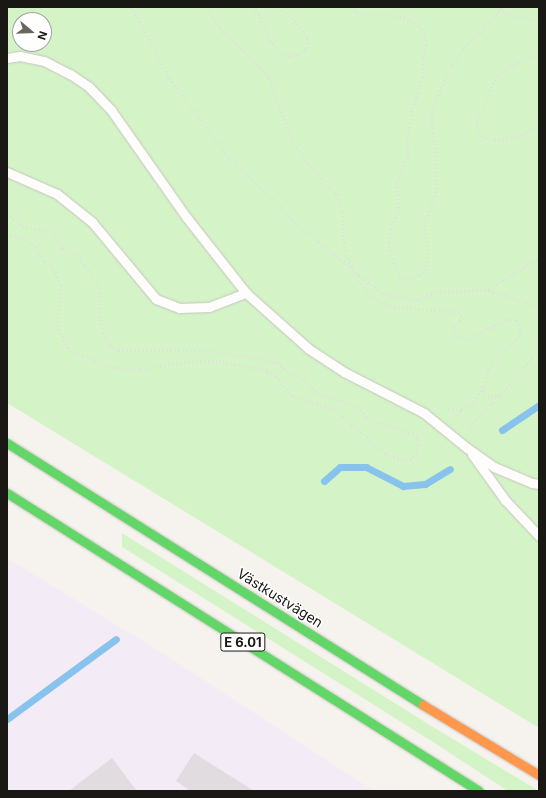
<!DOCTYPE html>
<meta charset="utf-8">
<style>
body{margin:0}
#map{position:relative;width:546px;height:798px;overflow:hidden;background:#f6f3ee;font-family:Inter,sans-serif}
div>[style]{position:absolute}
.industrial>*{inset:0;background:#f3ebf5}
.green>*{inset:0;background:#d4f4c7}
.stream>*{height:7px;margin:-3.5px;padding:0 3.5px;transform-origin:3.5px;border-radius:3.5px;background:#87c3ed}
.building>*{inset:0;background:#e0dce0}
.path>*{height:2.5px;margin-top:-1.25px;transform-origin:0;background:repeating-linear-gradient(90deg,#e1dfde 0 1px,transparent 0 4px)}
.roads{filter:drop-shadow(0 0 1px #c7c5c1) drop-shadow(0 0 1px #c7c5c1)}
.lane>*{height:9px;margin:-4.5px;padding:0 4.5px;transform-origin:4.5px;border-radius:4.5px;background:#fefdfc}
.fast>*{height:9px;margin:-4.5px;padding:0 4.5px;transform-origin:4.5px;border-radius:4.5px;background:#63d668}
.slow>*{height:9px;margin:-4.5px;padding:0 4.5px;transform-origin:4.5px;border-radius:4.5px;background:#ff974d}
span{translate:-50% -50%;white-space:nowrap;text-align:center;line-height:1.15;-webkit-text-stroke:3px #fff;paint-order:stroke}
.shield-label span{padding:1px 3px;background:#fff;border:1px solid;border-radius:3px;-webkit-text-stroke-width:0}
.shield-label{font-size:13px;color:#191814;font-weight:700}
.street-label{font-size:14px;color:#191814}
.frame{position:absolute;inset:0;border:8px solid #191814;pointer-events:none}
.north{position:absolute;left:12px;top:12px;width:40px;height:40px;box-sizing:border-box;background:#fff;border:1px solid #a3a3a1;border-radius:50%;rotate:109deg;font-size:11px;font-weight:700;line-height:16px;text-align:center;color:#191814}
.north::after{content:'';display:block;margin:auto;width:14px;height:18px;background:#666560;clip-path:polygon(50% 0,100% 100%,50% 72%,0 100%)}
</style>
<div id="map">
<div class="industrial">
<i style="clip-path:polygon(7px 558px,167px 656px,374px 791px,7px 791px)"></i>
</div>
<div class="green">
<i style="clip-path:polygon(evenodd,7px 7px,539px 7px,539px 728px,7px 403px,7px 7px,20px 20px,44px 20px,44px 44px,20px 44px,20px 20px)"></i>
<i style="clip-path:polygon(122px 533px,438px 730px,539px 791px,508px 791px,433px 742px,122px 547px)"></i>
</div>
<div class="stream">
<i style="left:502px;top:430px;width:45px;rotate:-34deg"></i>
<i style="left:324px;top:481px;width:21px;rotate:-41deg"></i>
<i style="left:340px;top:467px;width:26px"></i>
<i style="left:366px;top:467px;width:42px;rotate:27.2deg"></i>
<i style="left:403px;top:486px;width:22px;rotate:-5deg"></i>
<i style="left:425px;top:484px;width:29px;rotate:-31deg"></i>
<i style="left:7px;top:719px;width:135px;rotate:-36.3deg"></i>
</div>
<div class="building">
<i style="clip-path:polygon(194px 753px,254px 791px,191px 791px,176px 781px)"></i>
<i style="clip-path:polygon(112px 758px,137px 791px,69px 791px)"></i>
</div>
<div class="path">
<i style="left:132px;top:7px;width:85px;rotate:61.9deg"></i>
<i style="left:172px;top:82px;width:90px;rotate:53.1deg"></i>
<i style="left:226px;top:154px;width:100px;rotate:44.6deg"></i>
<i style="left:297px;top:224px;width:109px;rotate:39.1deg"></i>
<i style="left:382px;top:293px;width:35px;rotate:12deg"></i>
<i style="left:416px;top:300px;width:26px;rotate:-21deg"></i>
<i style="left:440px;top:291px;width:49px;rotate:-1.2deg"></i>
<i style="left:489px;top:290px;width:48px;rotate:18.1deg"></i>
<i style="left:535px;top:305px;width:6px;rotate:45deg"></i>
<i style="left:206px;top:7px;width:27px;rotate:56deg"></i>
<i style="left:221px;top:29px;width:47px;rotate:43.3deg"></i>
<i style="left:255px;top:61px;width:22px;rotate:51deg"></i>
<i style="left:269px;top:78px;width:71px;rotate:69.3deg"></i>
<i style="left:294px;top:144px;width:16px;rotate:55deg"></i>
<i style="left:303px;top:157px;width:51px;rotate:48.2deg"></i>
<i style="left:337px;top:195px;width:18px;rotate:71deg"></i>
<i style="left:343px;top:212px;width:23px;rotate:90deg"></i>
<i style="left:343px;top:235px;width:20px;rotate:81deg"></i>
<i style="left:346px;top:255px;width:43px;rotate:61.1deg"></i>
<i style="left:367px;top:293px;width:15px;rotate:32deg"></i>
<i style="left:380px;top:301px;width:16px;rotate:22deg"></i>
<i style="left:395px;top:307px;width:64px;rotate:4.5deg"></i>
<i style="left:459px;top:312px;width:7px;rotate:56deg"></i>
<i style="left:463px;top:318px;width:13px;rotate:135deg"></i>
<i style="left:454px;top:327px;width:10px;rotate:73deg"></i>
<i style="left:457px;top:337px;width:9px;rotate:18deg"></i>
<i style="left:466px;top:340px;width:46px;rotate:-27.1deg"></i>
<i style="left:507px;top:319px;width:10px;rotate:6deg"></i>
<i style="left:517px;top:320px;width:10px;rotate:66deg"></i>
<i style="left:521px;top:329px;width:8px;rotate:104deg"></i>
<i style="left:519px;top:337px;width:28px;rotate:136deg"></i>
<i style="left:499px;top:356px;width:17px;rotate:126deg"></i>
<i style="left:489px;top:370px;width:18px;rotate:109deg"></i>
<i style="left:483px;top:387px;width:19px;rotate:118deg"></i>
<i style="left:474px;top:404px;width:14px;rotate:155deg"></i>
<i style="left:461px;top:410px;width:16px;rotate:-176deg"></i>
<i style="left:253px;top:7px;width:9px;rotate:49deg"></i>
<i style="left:259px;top:14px;width:29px;rotate:68deg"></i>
<i style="left:270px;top:41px;width:16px;rotate:47deg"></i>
<i style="left:281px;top:53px;width:9px;rotate:21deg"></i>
<i style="left:289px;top:56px;width:9px;rotate:-13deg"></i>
<i style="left:298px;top:54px;width:11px;rotate:-34deg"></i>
<i style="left:307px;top:48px;width:10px;rotate:-90deg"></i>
<i style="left:307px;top:38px;width:20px;rotate:-127deg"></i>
<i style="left:295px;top:22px;width:22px;rotate:-137deg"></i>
<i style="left:350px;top:7px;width:9px;rotate:36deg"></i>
<i style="left:357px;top:12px;width:11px;rotate:15deg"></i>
<i style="left:368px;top:15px;width:20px"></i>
<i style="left:388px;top:15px;width:16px;rotate:11deg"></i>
<i style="left:404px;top:18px;width:13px;rotate:23deg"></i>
<i style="left:416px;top:23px;width:12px;rotate:48deg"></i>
<i style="left:424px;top:32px;width:13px;rotate:77deg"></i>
<i style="left:427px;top:45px;width:16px;rotate:105deg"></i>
<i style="left:423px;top:60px;width:17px;rotate:90deg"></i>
<i style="left:423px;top:77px;width:32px;rotate:108deg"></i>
<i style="left:413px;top:107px;width:29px;rotate:100deg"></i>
<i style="left:408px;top:136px;width:18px;rotate:90deg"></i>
<i style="left:408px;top:154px;width:31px;rotate:111deg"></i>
<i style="left:397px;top:183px;width:27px;rotate:86deg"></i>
<i style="left:399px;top:210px;width:21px;rotate:113deg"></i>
<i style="left:391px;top:229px;width:14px;rotate:98deg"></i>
<i style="left:389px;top:243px;width:12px;rotate:81deg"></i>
<i style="left:391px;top:255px;width:22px;rotate:68deg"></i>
<i style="left:399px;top:275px;width:8px;rotate:30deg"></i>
<i style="left:406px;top:279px;width:14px;rotate:-17deg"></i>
<i style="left:419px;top:275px;width:8px;rotate:-40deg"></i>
<i style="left:425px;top:270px;width:15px;rotate:-82deg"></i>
<i style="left:427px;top:255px;width:32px;rotate:-94deg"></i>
<i style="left:425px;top:223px;width:36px;rotate:-71deg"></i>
<i style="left:437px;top:189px;width:32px;rotate:-92deg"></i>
<i style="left:436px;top:157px;width:39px;rotate:-97deg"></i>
<i style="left:431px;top:118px;width:20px;rotate:-75deg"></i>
<i style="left:436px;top:99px;width:38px;rotate:-65deg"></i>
<i style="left:452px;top:65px;width:19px;rotate:-54deg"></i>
<i style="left:463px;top:50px;width:59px;rotate:-47.1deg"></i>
<i style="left:496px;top:7px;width:19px;rotate:28deg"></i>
<i style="left:513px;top:16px;width:26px;rotate:11deg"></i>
<i style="left:539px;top:56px;width:31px;rotate:159deg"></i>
<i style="left:510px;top:67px;width:16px;rotate:145deg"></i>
<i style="left:497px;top:76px;width:50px;rotate:113.5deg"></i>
<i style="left:477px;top:122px;width:10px;rotate:79deg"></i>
<i style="left:479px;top:132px;width:5px;rotate:53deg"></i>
<i style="left:482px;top:136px;width:14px;rotate:17deg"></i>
<i style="left:495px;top:140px;width:25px;rotate:-9deg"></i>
<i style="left:520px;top:136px;width:21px;rotate:-28deg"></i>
<i style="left:7px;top:214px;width:20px;rotate:37deg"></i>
<i style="left:23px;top:226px;width:28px;rotate:10deg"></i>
<i style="left:51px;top:231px;width:21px;rotate:55deg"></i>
<i style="left:63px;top:248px;width:16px;rotate:22deg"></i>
<i style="left:78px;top:254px;width:40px;rotate:58deg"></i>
<i style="left:99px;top:288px;width:12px;rotate:81deg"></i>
<i style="left:101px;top:300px;width:16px;rotate:94deg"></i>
<i style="left:100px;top:316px;width:17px;rotate:77deg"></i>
<i style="left:104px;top:333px;width:14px;rotate:65deg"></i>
<i style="left:110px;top:346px;width:10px;rotate:24deg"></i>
<i style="left:119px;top:350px;width:95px;rotate:0.6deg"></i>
<i style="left:214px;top:351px;width:56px;rotate:9.3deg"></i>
<i style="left:269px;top:360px;width:9px;rotate:18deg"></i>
<i style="left:278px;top:363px;width:16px;rotate:40deg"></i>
<i style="left:290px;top:373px;width:11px;rotate:15deg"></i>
<i style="left:301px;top:376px;width:21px;rotate:47deg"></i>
<i style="left:315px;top:391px;width:46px;rotate:20.4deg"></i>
<i style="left:358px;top:407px;width:14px;rotate:51deg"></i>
<i style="left:367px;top:418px;width:8px;rotate:23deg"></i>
<i style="left:374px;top:421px;width:42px;rotate:18deg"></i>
<i style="left:414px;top:434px;width:9px;rotate:54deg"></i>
<i style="left:419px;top:441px;width:12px;rotate:99deg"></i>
<i style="left:417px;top:453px;width:9px;rotate:131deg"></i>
<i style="left:411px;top:460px;width:13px;rotate:-176deg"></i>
<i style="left:398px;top:459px;width:14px;rotate:-159deg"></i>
<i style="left:385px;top:454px;width:65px;rotate:-138.7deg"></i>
<i style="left:336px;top:411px;width:46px;rotate:-161.2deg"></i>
<i style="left:292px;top:396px;width:26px;rotate:-130deg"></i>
<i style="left:275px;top:376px;width:9px;rotate:-148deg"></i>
<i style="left:267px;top:371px;width:51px;rotate:-168.7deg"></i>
<i style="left:217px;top:361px;width:36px;rotate:177deg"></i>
<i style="left:181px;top:363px;width:43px;rotate:170.5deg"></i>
<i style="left:139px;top:370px;width:25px;rotate:-175deg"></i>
<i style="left:114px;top:368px;width:33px;rotate:-159deg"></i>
<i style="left:83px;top:356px;width:17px;rotate:-152deg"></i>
<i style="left:68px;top:348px;width:21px;rotate:-119deg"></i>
<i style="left:58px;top:330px;width:12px;rotate:-95deg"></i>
<i style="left:57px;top:318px;width:33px;rotate:-83deg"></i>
<i style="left:61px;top:285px;width:20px;rotate:-117deg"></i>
<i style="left:52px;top:267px;width:10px;rotate:-143deg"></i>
<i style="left:44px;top:261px;width:24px;rotate:-126deg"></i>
<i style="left:30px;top:242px;width:15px;rotate:-157deg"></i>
<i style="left:16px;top:236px;width:9px;rotate:180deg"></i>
<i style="left:489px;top:289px;width:59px;rotate:-32.6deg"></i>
<i style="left:483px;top:387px;width:8px;rotate:83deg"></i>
<i style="left:484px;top:395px;width:7px;rotate:16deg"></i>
<i style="left:491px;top:397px;width:10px;rotate:-17deg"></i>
<i style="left:456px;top:419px;width:10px;rotate:-61deg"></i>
<i style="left:468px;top:429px;width:75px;rotate:-47.2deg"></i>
<i style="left:519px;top:374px;width:34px;rotate:-53deg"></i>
</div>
<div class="roads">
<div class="lane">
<i style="left:7px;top:58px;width:13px;rotate:-9deg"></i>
<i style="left:20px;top:56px;width:25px;rotate:12deg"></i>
<i style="left:44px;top:61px;width:29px;rotate:27deg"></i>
<i style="left:70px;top:74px;width:23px;rotate:34deg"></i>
<i style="left:89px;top:87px;width:32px;rotate:46deg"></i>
<i style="left:111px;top:110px;width:132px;rotate:54.9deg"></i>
<i style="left:187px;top:218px;width:95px;rotate:51.8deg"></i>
<i style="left:246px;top:293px;width:84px;rotate:41.6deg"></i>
<i style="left:309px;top:349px;width:42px;rotate:33.3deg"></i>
<i style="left:344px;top:372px;width:90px;rotate:27.1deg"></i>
<i style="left:424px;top:413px;width:55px;rotate:39.1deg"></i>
<i style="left:467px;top:448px;width:33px;rotate:35deg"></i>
<i style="left:494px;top:467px;width:41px;rotate:22.8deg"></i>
<i style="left:532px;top:483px;width:7px;rotate:8deg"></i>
<i style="left:7px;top:172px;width:55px;rotate:23.7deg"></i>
<i style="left:57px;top:194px;width:45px;rotate:38.7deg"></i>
<i style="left:92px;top:222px;width:100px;rotate:50.3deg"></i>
<i style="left:156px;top:299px;width:25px;rotate:21deg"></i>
<i style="left:179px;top:308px;width:30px;rotate:-2deg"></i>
<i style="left:209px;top:307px;width:40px;rotate:-21deg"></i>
<i style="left:472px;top:454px;width:57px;rotate:54.3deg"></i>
<i style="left:505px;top:500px;width:50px;rotate:46.6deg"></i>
</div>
<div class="fast">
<i style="left:7px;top:443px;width:492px;rotate:32.2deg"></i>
<i style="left:7px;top:493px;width:558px;rotate:32.27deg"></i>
</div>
<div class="slow">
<i style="left:423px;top:705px;width:135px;rotate:31.1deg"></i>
</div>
</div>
<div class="shield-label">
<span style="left:243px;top:642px">E 6.01</span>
</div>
<div class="street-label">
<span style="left:280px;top:598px;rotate:32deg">Västkustvägen</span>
</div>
<div class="frame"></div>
<div class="north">N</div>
</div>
